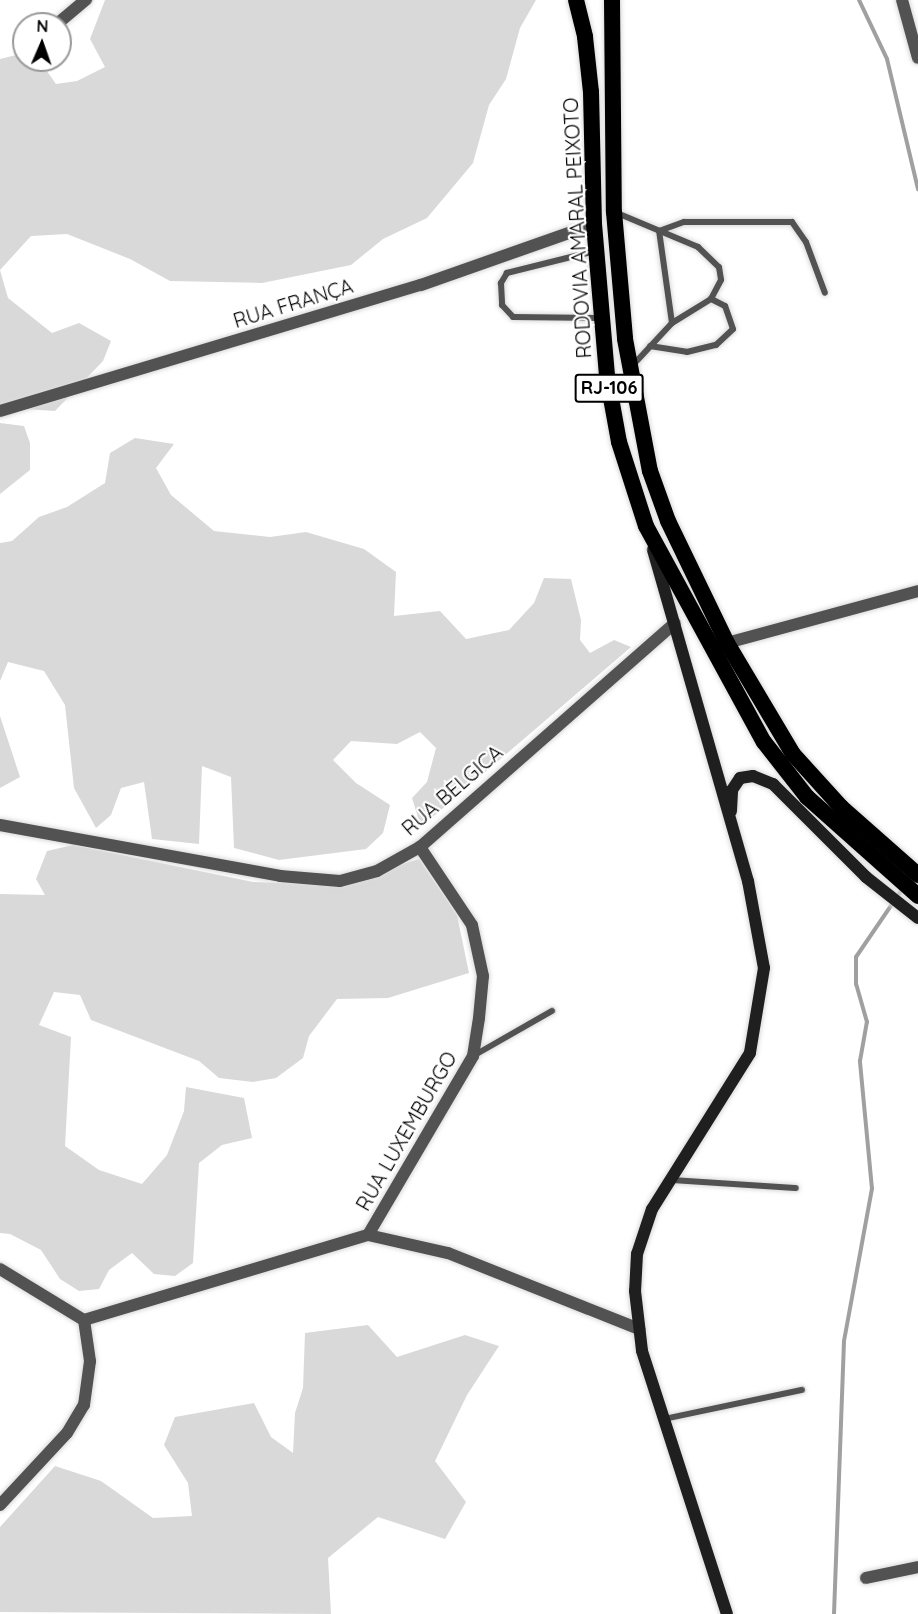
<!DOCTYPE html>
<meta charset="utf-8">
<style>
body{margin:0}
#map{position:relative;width:918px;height:1614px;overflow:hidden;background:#fff;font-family:Quicksand,sans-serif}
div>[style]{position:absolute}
.green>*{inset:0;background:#d9d9d9}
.stream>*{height:4px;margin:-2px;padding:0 2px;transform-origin:2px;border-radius:2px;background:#a0a0a0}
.roads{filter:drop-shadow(0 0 2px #dbdbdb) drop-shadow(0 0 2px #dbdbdb)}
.service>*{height:6px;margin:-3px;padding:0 3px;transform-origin:3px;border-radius:3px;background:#525252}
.minor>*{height:12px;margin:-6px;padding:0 6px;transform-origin:6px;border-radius:6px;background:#525252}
.secondary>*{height:12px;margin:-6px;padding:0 6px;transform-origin:6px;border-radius:6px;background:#1f1f1f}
.trunk>*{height:16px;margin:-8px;padding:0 8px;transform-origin:8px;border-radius:8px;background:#000}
span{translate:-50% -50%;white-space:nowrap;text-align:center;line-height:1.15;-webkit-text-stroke:4.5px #fff;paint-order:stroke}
.shield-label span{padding:2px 4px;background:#fff;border:2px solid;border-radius:4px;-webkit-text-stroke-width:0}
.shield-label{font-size:18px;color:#000;font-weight:700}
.street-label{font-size:20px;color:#000}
.north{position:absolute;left:12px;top:12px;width:60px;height:60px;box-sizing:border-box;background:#fff;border:2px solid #999;border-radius:50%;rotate:2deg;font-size:16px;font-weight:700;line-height:24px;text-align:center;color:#000}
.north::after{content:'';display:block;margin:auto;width:21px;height:27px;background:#000;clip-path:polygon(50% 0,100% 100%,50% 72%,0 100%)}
</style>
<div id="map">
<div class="green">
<i style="clip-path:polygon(105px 0,536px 0,520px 28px,506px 79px,489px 105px,473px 163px,427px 218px,383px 239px,351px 265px,262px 283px,170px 281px,130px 259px,67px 234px,31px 236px,0 270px,8px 298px,52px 333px,79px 323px,111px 341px,103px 361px,55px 411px,10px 408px,0 405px,0 59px,24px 53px,24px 60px,39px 60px,56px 84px,77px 81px,105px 67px,90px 39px)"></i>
<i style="clip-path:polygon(0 423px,24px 426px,30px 443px,30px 470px,0 494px)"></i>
<i style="clip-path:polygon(135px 438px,174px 444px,156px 468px,171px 495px,214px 531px,270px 537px,306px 532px,364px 549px,396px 572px,394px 616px,440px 611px,466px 639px,509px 630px,534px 603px,544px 578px,571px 579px,581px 620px,580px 640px,590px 653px,614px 640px,631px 647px,421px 827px,412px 798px,427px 782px,436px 748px,420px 732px,397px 744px,351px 741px,333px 760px,356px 783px,390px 805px,383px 833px,366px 849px,279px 860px,234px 848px,231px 777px,202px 766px,199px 844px,152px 839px,144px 782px,121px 788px,111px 815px,96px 828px,74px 788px,65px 705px,44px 671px,8px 662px,0 681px,0 543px,12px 541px,39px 517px,67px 507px,105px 483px,110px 453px)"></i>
<i style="clip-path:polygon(0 716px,20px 777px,0 788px)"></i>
<i style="clip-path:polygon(73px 845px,253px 882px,336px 885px,419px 859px,457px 915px,469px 973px,388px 998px,337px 999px,309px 1036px,303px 1058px,276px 1078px,253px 1082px,219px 1078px,199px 1061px,91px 1020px,80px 995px,54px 992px,39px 1025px,71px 1037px,65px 1146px,99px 1170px,142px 1184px,167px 1155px,184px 1111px,186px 1087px,244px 1098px,252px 1138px,222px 1145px,199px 1163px,193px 1263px,175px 1276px,154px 1274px,132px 1253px,109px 1270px,99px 1289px,79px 1291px,60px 1279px,41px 1250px,10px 1234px,0 1233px,0 894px,45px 895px,36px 879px,47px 851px)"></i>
<i style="clip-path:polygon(368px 1325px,397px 1357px,465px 1335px,499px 1346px,467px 1395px,435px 1461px,466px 1502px,445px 1539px,378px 1517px,328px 1558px,331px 1614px,0 1612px,0 1527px,55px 1466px,101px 1481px,153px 1518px,192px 1516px,188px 1483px,164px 1445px,175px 1417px,254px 1403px,271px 1437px,293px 1453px,295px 1413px,303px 1388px,305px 1333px)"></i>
</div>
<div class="stream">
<i style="left:859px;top:0;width:65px;rotate:64.6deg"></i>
<i style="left:887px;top:59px;width:134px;rotate:76.6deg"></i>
<i style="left:834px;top:1614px;width:273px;rotate:-87.9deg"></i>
<i style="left:844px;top:1341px;width:155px;rotate:-79.6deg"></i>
<i style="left:872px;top:1189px;width:129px;rotate:-95.4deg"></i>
<i style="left:860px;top:1061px;width:40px;rotate:-80deg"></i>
<i style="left:867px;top:1022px;width:40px;rotate:-106deg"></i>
<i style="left:856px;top:984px;width:27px;rotate:-90deg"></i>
<i style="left:856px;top:957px;width:83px;rotate:-55.7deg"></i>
</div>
<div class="roads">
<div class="service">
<i style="left:617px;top:213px;width:88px;rotate:22.8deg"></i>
<i style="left:698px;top:247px;width:29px;rotate:44deg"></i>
<i style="left:719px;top:267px;width:13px;rotate:81deg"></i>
<i style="left:721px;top:280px;width:21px;rotate:118deg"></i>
<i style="left:711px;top:299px;width:46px;rotate:148.4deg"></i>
<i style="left:672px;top:323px;width:59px;rotate:132.9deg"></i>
<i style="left:595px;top:251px;width:91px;rotate:166deg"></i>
<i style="left:507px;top:273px;width:12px;rotate:121deg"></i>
<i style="left:501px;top:283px;width:22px;rotate:87deg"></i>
<i style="left:502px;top:305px;width:16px;rotate:47deg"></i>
<i style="left:513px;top:317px;width:87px;rotate:0.7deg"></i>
<i style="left:672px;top:323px;width:93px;rotate:-98deg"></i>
<i style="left:659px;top:231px;width:27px;rotate:-20deg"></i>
<i style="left:684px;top:222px;width:108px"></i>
<i style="left:792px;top:222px;width:24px;rotate:55deg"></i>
<i style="left:806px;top:242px;width:54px;rotate:69.6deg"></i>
<i style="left:650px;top:346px;width:37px;rotate:9deg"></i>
<i style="left:687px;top:352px;width:30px;rotate:-14deg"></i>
<i style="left:716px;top:345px;width:23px;rotate:-43deg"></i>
<i style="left:733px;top:329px;width:24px;rotate:-109deg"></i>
<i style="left:725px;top:306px;width:16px;rotate:-153deg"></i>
<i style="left:473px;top:1056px;width:91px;rotate:-29.7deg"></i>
<i style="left:671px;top:1180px;width:125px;rotate:3.7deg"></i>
<i style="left:664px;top:1419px;width:141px;rotate:-11.9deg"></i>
</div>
<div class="minor">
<i style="left:902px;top:0;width:60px;rotate:74.6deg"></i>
<i style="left:57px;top:24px;width:38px;rotate:-40deg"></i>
<i style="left:0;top:411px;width:439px;rotate:-16.7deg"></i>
<i style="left:421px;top:285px;width:183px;rotate:-19.4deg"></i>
<i style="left:727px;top:643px;width:198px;rotate:-15.2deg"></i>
<i style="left:0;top:825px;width:285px;rotate:10.3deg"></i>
<i style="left:280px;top:876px;width:60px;rotate:4.8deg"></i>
<i style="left:340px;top:881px;width:38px;rotate:-15deg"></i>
<i style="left:377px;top:871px;width:49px;rotate:-29.2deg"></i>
<i style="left:420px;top:847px;width:339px;rotate:-41.3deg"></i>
<i style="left:368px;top:1235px;width:208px;rotate:-59.6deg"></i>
<i style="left:473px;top:1056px;width:38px;rotate:-81deg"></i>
<i style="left:479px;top:1018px;width:42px;rotate:-84.6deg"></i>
<i style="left:483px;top:976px;width:52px;rotate:-102.2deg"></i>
<i style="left:472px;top:925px;width:94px;rotate:-123.7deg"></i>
<i style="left:0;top:1269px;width:98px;rotate:31.3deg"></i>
<i style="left:0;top:1505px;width:98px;rotate:-47.1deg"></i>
<i style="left:67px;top:1433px;width:33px;rotate:-59deg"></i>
<i style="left:84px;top:1405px;width:44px;rotate:-82.2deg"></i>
<i style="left:90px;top:1361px;width:41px;rotate:-98.3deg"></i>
<i style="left:84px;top:1320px;width:296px;rotate:-16.7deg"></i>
<i style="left:368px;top:1235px;width:82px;rotate:12.7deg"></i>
<i style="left:448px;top:1253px;width:206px;rotate:21.7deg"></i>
<i style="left:866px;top:1578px;width:53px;rotate:-11.9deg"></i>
</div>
<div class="secondary">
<i style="left:653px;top:550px;width:344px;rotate:74deg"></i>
<i style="left:748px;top:881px;width:88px;rotate:79.6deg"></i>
<i style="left:764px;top:968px;width:86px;rotate:99.4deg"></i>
<i style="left:750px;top:1053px;width:184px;rotate:122.1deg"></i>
<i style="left:652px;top:1209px;width:47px;rotate:108.4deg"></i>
<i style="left:637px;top:1254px;width:37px;rotate:93deg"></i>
<i style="left:635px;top:1291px;width:60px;rotate:83.3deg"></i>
<i style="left:642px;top:1351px;width:276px;rotate:72.1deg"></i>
<i style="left:731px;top:811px;width:21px;rotate:-87deg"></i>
<i style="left:732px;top:790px;width:14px;rotate:-56deg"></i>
<i style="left:740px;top:778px;width:13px;rotate:-9deg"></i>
<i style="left:753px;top:776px;width:22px;rotate:22deg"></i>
<i style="left:773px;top:784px;width:132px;rotate:45deg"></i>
<i style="left:866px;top:877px;width:66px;rotate:38.3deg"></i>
</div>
<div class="trunk">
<i style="left:576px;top:0;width:38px;rotate:76deg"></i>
<i style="left:585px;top:37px;width:55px;rotate:83.8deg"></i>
<i style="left:591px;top:92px;width:132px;rotate:88.7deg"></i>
<i style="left:594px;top:224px;width:153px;rotate:85.1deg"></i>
<i style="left:607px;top:376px;width:67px;rotate:79.7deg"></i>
<i style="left:619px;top:442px;width:88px;rotate:72.2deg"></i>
<i style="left:646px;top:526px;width:246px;rotate:61.4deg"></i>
<i style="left:764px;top:742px;width:70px;rotate:52deg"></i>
<i style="left:807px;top:797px;width:149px;rotate:41.7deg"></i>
<i style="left:612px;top:0;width:212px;rotate:89.5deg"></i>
<i style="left:614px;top:212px;width:127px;rotate:85deg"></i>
<i style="left:625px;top:339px;width:134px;rotate:79.3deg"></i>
<i style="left:650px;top:471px;width:53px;rotate:70.2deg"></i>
<i style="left:668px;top:521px;width:136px;rotate:64.2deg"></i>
<i style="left:727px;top:643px;width:129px;rotate:59.3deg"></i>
<i style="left:793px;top:754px;width:72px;rotate:47.8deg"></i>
<i style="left:841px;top:807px;width:103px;rotate:41.4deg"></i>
</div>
</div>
<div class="shield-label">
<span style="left:609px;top:388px">RJ-106</span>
</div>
<div class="street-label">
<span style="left:577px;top:228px;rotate:-93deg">RODOVIA AMARAL PEIXOTO</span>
<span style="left:293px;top:303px;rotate:-17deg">RUA FRANÇA</span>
<span style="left:452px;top:790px;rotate:-41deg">RUA BELGICA</span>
<span style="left:406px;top:1131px;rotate:-60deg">RUA LUXEMBURGO</span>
</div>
<div class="north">N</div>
</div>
